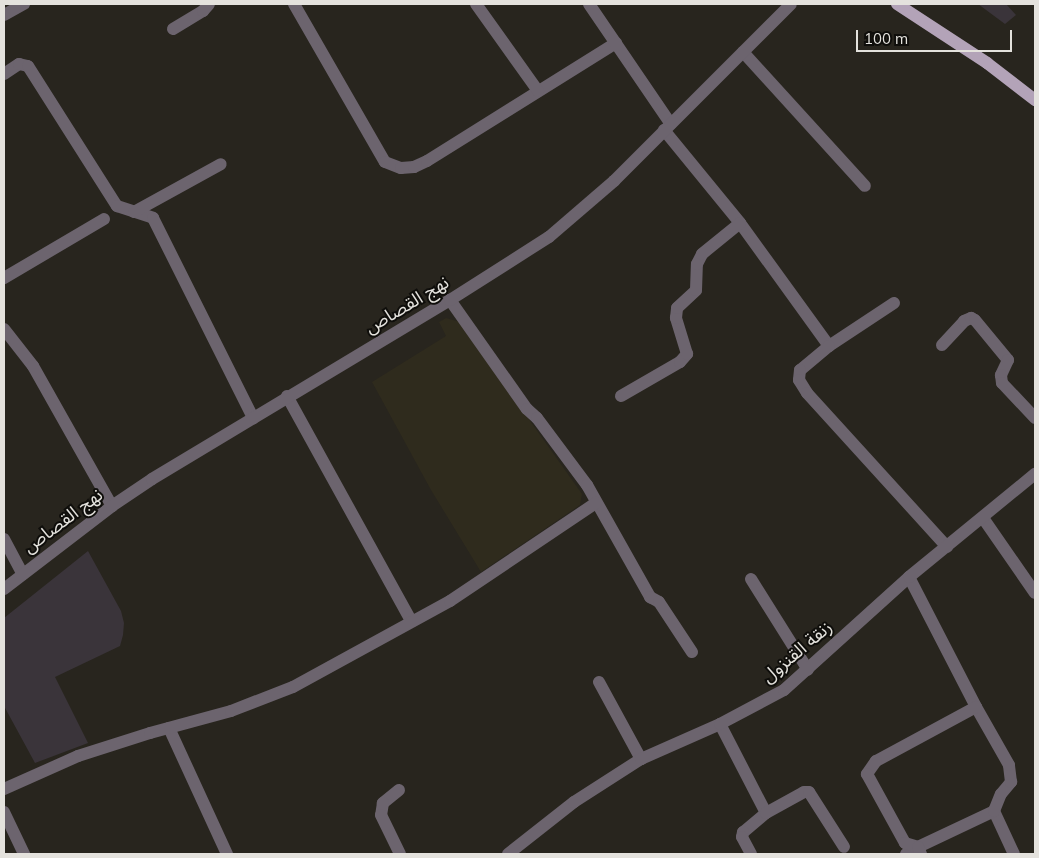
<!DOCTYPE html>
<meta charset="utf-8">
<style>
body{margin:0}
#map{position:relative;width:1039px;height:858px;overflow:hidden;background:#28251e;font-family:Mulish,"Noto Sans Arabic",sans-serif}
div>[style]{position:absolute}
.built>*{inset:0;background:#2f2b1d}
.building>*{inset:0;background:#3a343a}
.minor>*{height:12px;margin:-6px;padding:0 6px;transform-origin:6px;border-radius:6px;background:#6c646e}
.tertiary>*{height:12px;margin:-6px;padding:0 6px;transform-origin:6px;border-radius:6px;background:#6c646e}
.primary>*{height:12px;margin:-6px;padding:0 6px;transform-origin:6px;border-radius:6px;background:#b3a3b8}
span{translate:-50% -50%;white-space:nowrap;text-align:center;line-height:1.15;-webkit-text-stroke:4px #0f0e0b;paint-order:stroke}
.street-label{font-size:18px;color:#e4e2dd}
.frame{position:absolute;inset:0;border:5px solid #e4e2dd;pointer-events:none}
.scale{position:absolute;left:856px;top:30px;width:156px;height:22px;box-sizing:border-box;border:2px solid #e4e2dd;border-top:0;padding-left:6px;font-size:15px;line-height:18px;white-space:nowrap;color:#e4e2dd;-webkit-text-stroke:4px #0f0e0b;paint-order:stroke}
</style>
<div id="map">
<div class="built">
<i style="clip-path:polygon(446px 318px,460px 322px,582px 494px,580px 505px,481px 572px,431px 490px,372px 382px,446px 336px,439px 322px)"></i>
</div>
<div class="building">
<i style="clip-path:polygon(978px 4px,1006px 4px,1016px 15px,1005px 24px)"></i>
<i style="clip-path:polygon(88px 551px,121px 611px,124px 623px,123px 635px,120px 646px,55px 677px,88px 743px,35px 763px,4px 706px,4px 618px)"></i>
</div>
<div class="minor">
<i style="left:294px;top:4px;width:182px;rotate:60.1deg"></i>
<i style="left:385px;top:162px;width:17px;rotate:21deg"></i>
<i style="left:401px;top:168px;width:13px;rotate:-4deg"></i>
<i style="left:414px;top:167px;width:14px;rotate:-25deg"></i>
<i style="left:427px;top:161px;width:223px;rotate:-32deg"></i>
<i style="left:476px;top:4px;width:107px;rotate:54.5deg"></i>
<i style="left:589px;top:4px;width:145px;rotate:55.7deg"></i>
<i style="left:4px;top:15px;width:23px;rotate:-29deg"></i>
<i style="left:173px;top:29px;width:35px;rotate:-31deg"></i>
<i style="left:203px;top:11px;width:9px;rotate:-49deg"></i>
<i style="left:743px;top:52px;width:181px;rotate:47.7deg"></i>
<i style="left:4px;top:74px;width:18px;rotate:-34deg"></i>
<i style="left:19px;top:64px;width:9px;rotate:13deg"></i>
<i style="left:28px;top:66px;width:166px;rotate:57.6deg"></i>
<i style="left:117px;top:206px;width:38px;rotate:18deg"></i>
<i style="left:153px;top:218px;width:224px;rotate:63.4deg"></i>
<i style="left:664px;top:130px;width:120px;rotate:50.7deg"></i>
<i style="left:740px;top:223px;width:152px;rotate:54.1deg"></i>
<i style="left:134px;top:212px;width:99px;rotate:-28.9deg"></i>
<i style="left:4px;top:278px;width:116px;rotate:-30.5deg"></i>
<i style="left:450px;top:300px;width:133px;rotate:54.8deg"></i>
<i style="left:527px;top:409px;width:13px;rotate:42deg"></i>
<i style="left:537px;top:418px;width:84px;rotate:53.3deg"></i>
<i style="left:587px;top:485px;width:129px;rotate:60.6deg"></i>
<i style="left:650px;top:597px;width:10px;rotate:29deg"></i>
<i style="left:659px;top:602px;width:60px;rotate:56.6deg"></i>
<i style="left:894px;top:303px;width:78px;rotate:146.5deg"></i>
<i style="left:829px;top:346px;width:38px;rotate:140deg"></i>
<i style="left:800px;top:370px;width:10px;rotate:96deg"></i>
<i style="left:799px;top:380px;width:15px;rotate:58deg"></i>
<i style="left:807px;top:393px;width:208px;rotate:47.7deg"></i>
<i style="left:4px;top:329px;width:47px;rotate:51.9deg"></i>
<i style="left:33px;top:366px;width:161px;rotate:60.6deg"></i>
<i style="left:942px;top:345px;width:33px;rotate:-47deg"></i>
<i style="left:964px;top:321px;width:8px;rotate:-23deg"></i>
<i style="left:971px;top:318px;width:4px;rotate:27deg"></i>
<i style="left:975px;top:320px;width:52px;rotate:50.5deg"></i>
<i style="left:1008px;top:360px;width:17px;rotate:115deg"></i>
<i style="left:1001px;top:375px;width:8px;rotate:83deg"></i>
<i style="left:1002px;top:383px;width:48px;rotate:46.7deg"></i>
<i style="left:287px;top:396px;width:257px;rotate:61.1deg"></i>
<i style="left:621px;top:396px;width:68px;rotate:-30deg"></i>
<i style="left:680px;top:362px;width:11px;rotate:-49deg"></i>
<i style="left:687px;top:354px;width:38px;rotate:-107deg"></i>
<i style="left:676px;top:318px;width:10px;rotate:-84deg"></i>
<i style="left:677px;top:308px;width:26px;rotate:-43deg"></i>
<i style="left:696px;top:290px;width:26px;rotate:-88deg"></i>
<i style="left:697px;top:264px;width:11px;rotate:-63deg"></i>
<i style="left:702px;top:254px;width:49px;rotate:-39.2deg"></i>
<i style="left:983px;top:518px;width:91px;rotate:55.3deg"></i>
<i style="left:4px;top:539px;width:40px;rotate:62deg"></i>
<i style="left:909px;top:577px;width:146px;rotate:62.7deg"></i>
<i style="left:751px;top:579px;width:107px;rotate:57.9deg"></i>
<i style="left:599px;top:682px;width:88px;rotate:61.4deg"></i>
<i style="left:720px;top:724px;width:100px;rotate:62.7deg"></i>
<i style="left:766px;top:813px;width:30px;rotate:140deg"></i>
<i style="left:743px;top:832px;width:5px;rotate:101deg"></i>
<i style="left:742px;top:837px;width:19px;rotate:62deg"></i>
<i style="left:169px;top:728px;width:139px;rotate:65.3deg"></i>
<i style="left:4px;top:789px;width:81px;rotate:-24deg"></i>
<i style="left:78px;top:756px;width:76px;rotate:-17.7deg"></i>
<i style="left:150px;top:733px;width:84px;rotate:-15.2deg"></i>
<i style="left:231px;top:711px;width:66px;rotate:-21.2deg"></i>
<i style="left:293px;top:687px;width:179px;rotate:-28.7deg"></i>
<i style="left:450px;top:601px;width:176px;rotate:-33.9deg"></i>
<i style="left:399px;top:790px;width:21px;rotate:141deg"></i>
<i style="left:383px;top:803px;width:12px;rotate:99deg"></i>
<i style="left:381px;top:815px;width:43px;rotate:64deg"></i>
<i style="left:994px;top:811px;width:47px;rotate:65.1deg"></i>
<i style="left:4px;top:812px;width:47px;rotate:64.5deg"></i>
<i style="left:766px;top:813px;width:43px;rotate:-28.9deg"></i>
<i style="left:804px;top:792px;width:5px"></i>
<i style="left:809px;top:792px;width:65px;rotate:57.5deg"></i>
<i style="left:508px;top:854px;width:84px;rotate:-38.2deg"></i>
<i style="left:574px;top:802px;width:80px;rotate:-32.7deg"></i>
<i style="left:641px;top:759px;width:86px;rotate:-23.9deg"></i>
<i style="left:720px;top:724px;width:72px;rotate:-28deg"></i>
<i style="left:784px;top:690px;width:169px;rotate:-42.1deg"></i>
<i style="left:909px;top:577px;width:163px;rotate:-39.3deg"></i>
<i style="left:906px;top:854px;width:14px;rotate:-30deg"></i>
<i style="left:918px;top:847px;width:84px;rotate:-25.3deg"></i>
<i style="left:994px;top:811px;width:18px;rotate:-68deg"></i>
<i style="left:1001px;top:794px;width:16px;rotate:-50deg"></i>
<i style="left:1011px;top:782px;width:17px;rotate:-97deg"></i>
<i style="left:1009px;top:765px;width:67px;rotate:-119.6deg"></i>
<i style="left:976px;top:707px;width:114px;rotate:151.6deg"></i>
<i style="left:876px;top:761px;width:16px;rotate:125deg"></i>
<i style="left:867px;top:774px;width:79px;rotate:61.2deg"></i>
<i style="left:905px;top:843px;width:14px;rotate:17deg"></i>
<i style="left:918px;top:847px;width:8px;rotate:67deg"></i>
</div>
<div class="tertiary">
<i style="left:4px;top:589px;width:136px;rotate:-37.5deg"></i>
<i style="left:112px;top:506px;width:48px;rotate:-34deg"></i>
<i style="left:152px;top:479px;width:348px;rotate:-31deg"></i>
<i style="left:450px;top:300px;width:117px;rotate:-32.5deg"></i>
<i style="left:549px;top:237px;width:86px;rotate:-40.7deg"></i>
<i style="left:614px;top:181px;width:250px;rotate:-45deg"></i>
</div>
<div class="primary">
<i style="left:897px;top:4px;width:108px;rotate:33.2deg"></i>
<i style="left:987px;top:63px;width:61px;rotate:37.6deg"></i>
</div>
<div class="street-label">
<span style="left:407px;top:305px;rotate:-31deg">نهج القصاص</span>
<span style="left:63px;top:521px;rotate:-37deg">نهج القصاص</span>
<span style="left:797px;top:652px;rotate:-40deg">زنقة القنزول</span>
</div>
<div class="frame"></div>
<div class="scale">100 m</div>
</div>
